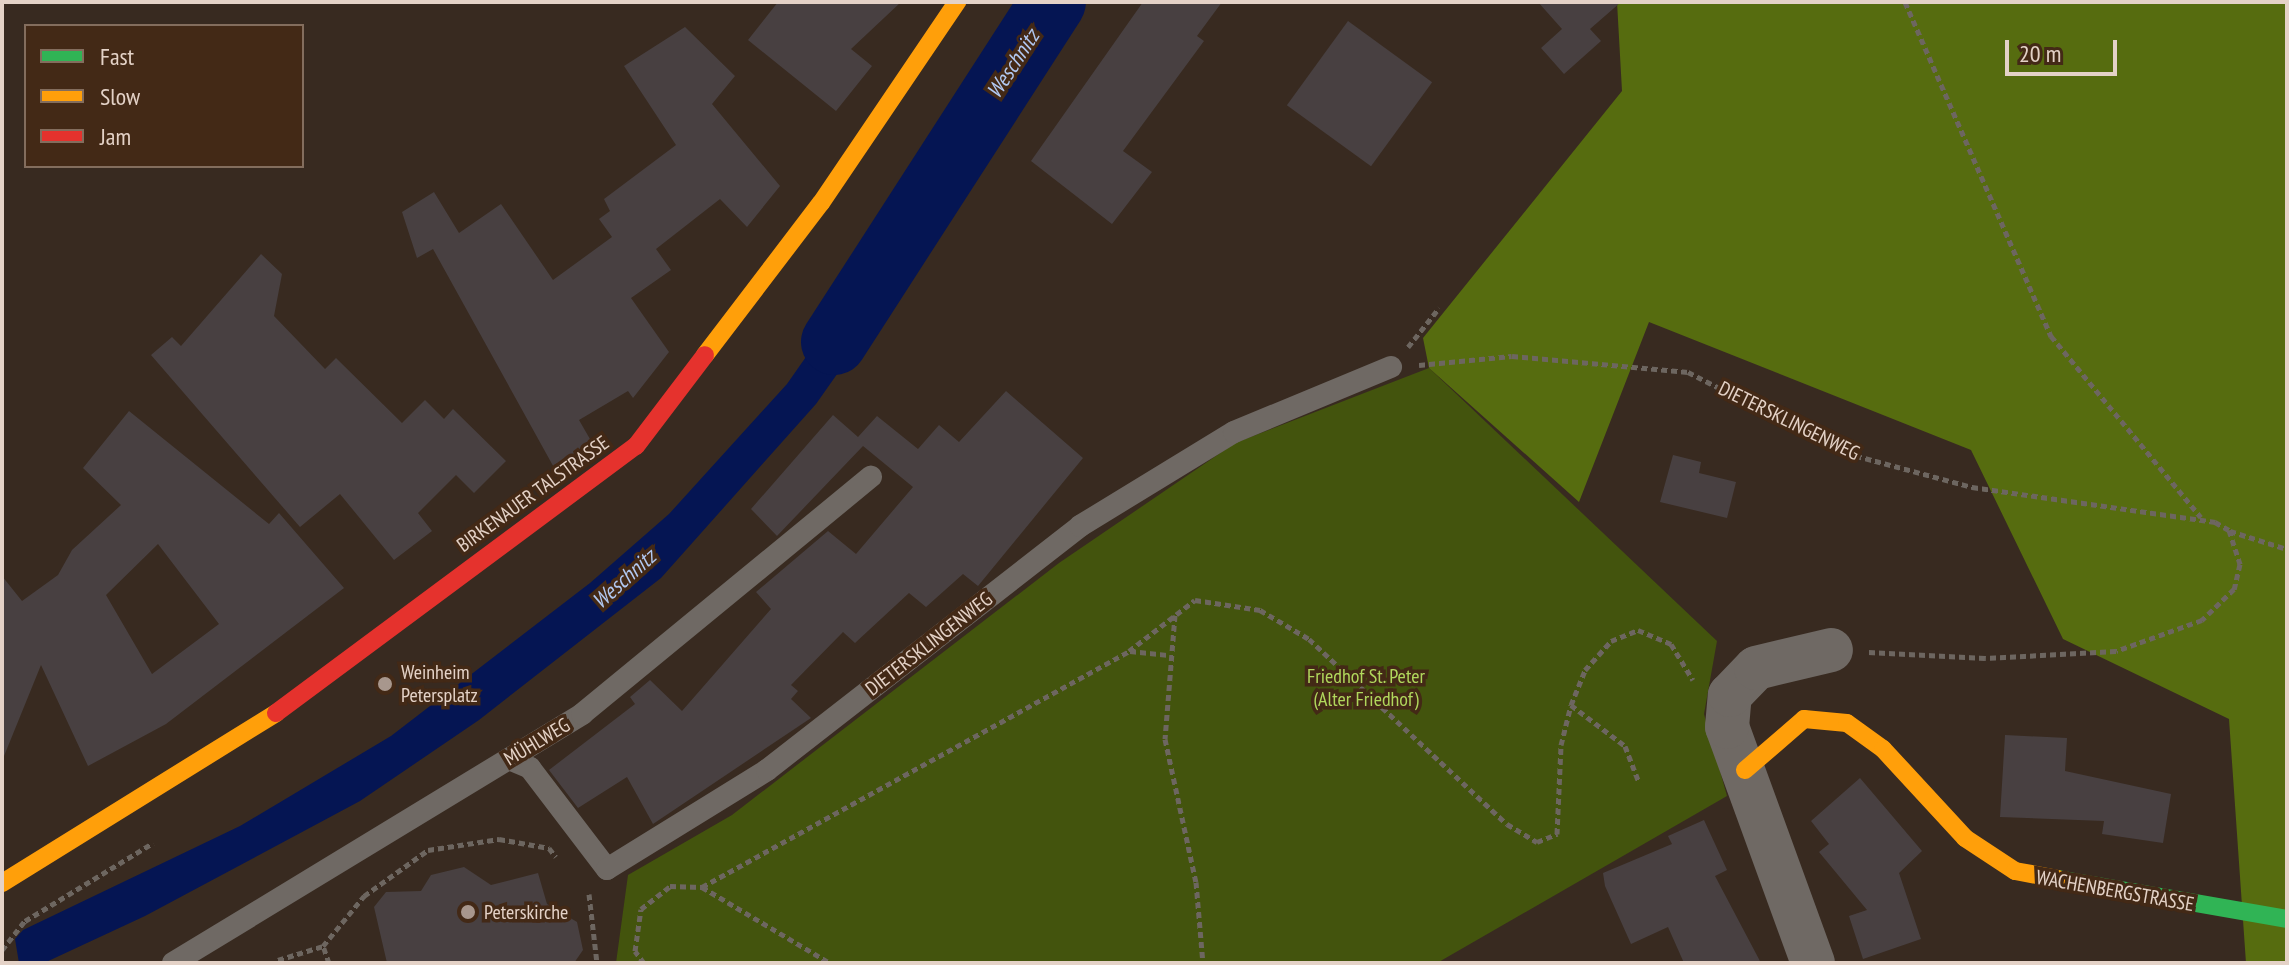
<!DOCTYPE html>
<meta charset="utf-8">
<style>
body{margin:0}
#map{position:relative;width:2289px;height:965px;overflow:hidden;background:#382a20;font-family:"PT Sans Narrow",sans-serif}
div>[style]{position:absolute}
.green>*{inset:0;background:#43540d}
.forest>*{inset:0;background:#566c0f}
.water>*{inset:0;background:#051553}
.river>*{height:66px;margin:-33px;padding:0 33px;transform-origin:33px;border-radius:33px;background:#051553}
.building>*{inset:0;background:#484041;transform-origin:0 0}
.path>*{height:5px;margin-top:-2.5px;transform-origin:0;background:repeating-linear-gradient(90deg,#6d6660 0 6px,transparent 0 10px)}
.lane>*{height:22px;margin:-11px;padding:0 11px;transform-origin:11px;border-radius:11px;background:#6f6964}
.street>*{height:44px;margin:-22px;padding:0 22px;transform-origin:22px;border-radius:22px;background:#6f6964}
.fast>*{height:18px;margin:-9px;padding:0 9px;transform-origin:9px;border-radius:9px;background:#30b455}
.slow>*{height:18px;margin:-9px;padding:0 9px;transform-origin:9px;border-radius:9px;background:#ff9f0a}
.jam>*{height:18px;margin:-9px;padding:0 9px;transform-origin:9px;border-radius:9px;background:#e5322d}
.dots>*{width:22px;height:22px;translate:-50% -50%;box-sizing:border-box;border:4px solid #432916;border-radius:50%}
span{translate:-50% -50%;white-space:nowrap;text-align:center;line-height:1.15;-webkit-text-stroke:7px #432916;paint-order:stroke}
.street-label{font-size:20px;color:#e4d2c7}
.poi-label{font-size:20px;color:#e4d2c7}
.left{translate:0 -50%;text-align:left}
.park-label{font-size:20px;color:#b0d75c}
.water-label{font-size:22px;color:#b1c8f1;font-style:italic}
.frame{position:absolute;inset:0;border:4px solid #e4d2c7;pointer-events:none}
.legend{position:absolute;left:24px;top:24px;width:280px;height:144px;box-sizing:border-box;background:#432916;border:2px solid #836d5d;margin:0;padding:10px 14px;list-style:none;font-size:24px;color:#e4d2c7}
.legend li{display:flex;align-items:center;gap:16px;height:40px}
.legend b{width:40px;border:2px solid #836d5d}
.scale{position:absolute;left:2005px;top:40px;width:112px;height:36px;box-sizing:border-box;border:4px solid #e4d2c7;border-top:0;padding-left:10px;font-size:24px;line-height:28px;white-space:nowrap;color:#e4d2c7;-webkit-text-stroke:6px #432916;paint-order:stroke}
</style>
<div id="map">
<div class="green">
<i style="clip-path:polygon(1429px 368px,1717px 641px,1704px 714px,1727px 796px,1437px 963px,616px 963px,628px 875px,732px 815px,1059px 563px,1235px 443px)"></i>
</div>
<div class="forest">
<i style="clip-path:polygon(1617px 2px,2287px 2px,2287px 963px,2246px 963px,2229px 719px,2063px 639px,1971px 450px,1649px 322px,1579px 502px,1429px 368px,1423px 338px,1622px 91px)"></i>
</div>
<div class="water">
<i style="clip-path:polygon(873px 261px,902px 282px,816px 404px,661px 578px,479px 720px,360px 801px,145px 916px,44px 963px,19px 963px,15px 939px,23px 930px,240px 826px,391px 736px,590px 583px,669px 514px,787px 384px)"></i>
</div>
<div class="river">
<i style="left:834px;top:342px;width:404px;rotate:-57.2deg"></i>
</div>
<div class="building">
<i style="clip-path:polygon(778px 2px,901px 2px,851px 49px,872px 66px,836px 111px,748px 40px)"></i>
<i style="clip-path:polygon(1143px 2px,1222px 2px,1197px 36px,1204px 41px,1123px 151px,1152px 172px,1112px 224px,1031px 161px)"></i>
<i style="clip-path:polygon(1538px 2px,1621px 2px,1590px 29px,1601px 41px,1564px 74px,1541px 48px,1562px 29px)"></i>
<i style="left:1348px;top:21px;width:104px;height:104px;rotate:36deg"></i>
<i style="clip-path:polygon(685px 27px,735px 76px,712px 104px,780px 186px,747px 227px,720px 199px,656px 249px,671px 270px,631px 298px,669px 352px,633px 398px,628px 391px,579px 420px,594px 446px,557px 473px,433px 249px,417px 258px,402px 212px,434px 192px,459px 233px,501px 204px,553px 280px,612px 237px,599px 219px,610px 211px,604px 199px,676px 145px,624px 66px)"></i>
<i style="clip-path:polygon(261px 254px,282px 274px,274px 316px,325px 369px,336px 358px,402px 423px,425px 400px,444px 419px,453px 409px,506px 461px,474px 493px,456px 475px,418px 513px,432px 531px,394px 560px,340px 494px,300px 527px,151px 355px,172px 337px,181px 346px)"></i>
<i style="clip-path:polygon(1006px 391px,1083px 458px,978px 586px,963px 574px,926px 607px,909px 593px,855px 643px,843px 632px,791px 685px,798px 691px,791px 699px,811px 718px,653px 824px,627px 777px,578px 808px,549px 770px,635px 704px,630px 697px,650px 680px,682px 711px,771px 609px,756px 592px,828px 531px,856px 554px,913px 487px,863px 446px,777px 536px,751px 509px,833px 415px,858px 437px,877px 416px,918px 449px,939px 425px,959px 442px)"></i>
<i style="clip-path:polygon(evenodd,129px 411px,269px 524px,279px 513px,344px 588px,166px 724px,88px 766px,41px 665px,2px 761px,2px 576px,22px 601px,58px 575px,72px 550px,121px 505px,83px 468px,129px 411px,158px 544px,219px 624px,152px 674px,106px 595px,158px 544px)"></i>
<i style="clip-path:polygon(1673px 455px,1701px 462px,1699px 473px,1736px 482px,1727px 518px,1660px 502px)"></i>
<i style="clip-path:polygon(2005px 735px,2067px 738px,2065px 771px,2171px 794px,2163px 843px,2102px 834px,2104px 821px,2000px 817px)"></i>
<i style="clip-path:polygon(1860px 778px,1922px 851px,1899px 873px,1921px 939px,1863px 959px,1849px 916px,1867px 910px,1819px 852px,1829px 844px,1811px 821px)"></i>
<i style="clip-path:polygon(1704px 820px,1727px 870px,1715px 876px,1761px 963px,1684px 963px,1668px 927px,1631px 944px,1605px 886px,1603px 873px,1672px 844px,1668px 836px)"></i>
<i style="clip-path:polygon(464px 867px,491px 885px,538px 873px,547px 904px,577px 922px,583px 950px,574px 963px,387px 963px,374px 907px,386px 892px,421px 891px,431px 875px)"></i>
</div>
<div class="path">
<i style="left:1905px;top:2px;width:365px;rotate:66.4deg"></i>
<i style="left:2051px;top:336px;width:235px;rotate:50.4deg"></i>
<i style="left:1408px;top:347px;width:50px;rotate:-51.5deg"></i>
<i style="left:1419px;top:365px;width:93px;rotate:-5.5deg"></i>
<i style="left:1512px;top:356px;width:177px;rotate:5.2deg"></i>
<i style="left:1688px;top:372px;width:178px;rotate:27.1deg"></i>
<i style="left:1846px;top:453px;width:131px;rotate:15.1deg"></i>
<i style="left:1972px;top:487px;width:246px;rotate:8.2deg"></i>
<i style="left:2215px;top:522px;width:16px;rotate:30deg"></i>
<i style="left:2229px;top:530px;width:36px;rotate:72deg"></i>
<i style="left:2240px;top:564px;width:26px;rotate:103deg"></i>
<i style="left:2234px;top:589px;width:45px;rotate:135.9deg"></i>
<i style="left:2202px;top:620px;width:91px;rotate:160.2deg"></i>
<i style="left:2116px;top:651px;width:131px;rotate:176.9deg"></i>
<i style="left:1985px;top:658px;width:117px;rotate:-177.1deg"></i>
<i style="left:2230px;top:531px;width:60px;rotate:17.5deg"></i>
<i style="left:1175px;top:615px;width:124px;rotate:94.6deg"></i>
<i style="left:1165px;top:739px;width:146px;rotate:77.8deg"></i>
<i style="left:1196px;top:882px;width:81px;rotate:85.1deg"></i>
<i style="left:1130px;top:651px;width:37px;rotate:6deg"></i>
<i style="left:1571px;top:705px;width:68px;rotate:37.2deg"></i>
<i style="left:1625px;top:746px;width:39px;rotate:69deg"></i>
<i style="left:702px;top:887px;width:488px;rotate:-28.9deg"></i>
<i style="left:1129px;top:651px;width:83px;rotate:-37.7deg"></i>
<i style="left:1195px;top:600px;width:66px;rotate:8.7deg"></i>
<i style="left:1260px;top:610px;width:57px;rotate:30.6deg"></i>
<i style="left:1309px;top:639px;width:271px;rotate:43.1deg"></i>
<i style="left:1507px;top:824px;width:35px;rotate:31deg"></i>
<i style="left:1537px;top:842px;width:22px;rotate:-22deg"></i>
<i style="left:1557px;top:834px;width:89px;rotate:-87.4deg"></i>
<i style="left:1561px;top:745px;width:41px;rotate:-76deg"></i>
<i style="left:1571px;top:705px;width:38px;rotate:-68deg"></i>
<i style="left:1585px;top:670px;width:39px;rotate:-48deg"></i>
<i style="left:1611px;top:641px;width:29px;rotate:-22deg"></i>
<i style="left:1638px;top:630px;width:36px;rotate:23deg"></i>
<i style="left:1671px;top:644px;width:42px;rotate:58.6deg"></i>
<i style="left:589px;top:894px;width:69px;rotate:83.4deg"></i>
<i style="left:2px;top:950px;width:37px;rotate:-52deg"></i>
<i style="left:25px;top:921px;width:150px;rotate:-31.4deg"></i>
<i style="left:278px;top:960px;width:47px;rotate:-17.3deg"></i>
<i style="left:329px;top:963px;width:18px;rotate:-109deg"></i>
<i style="left:323px;top:946px;width:65px;rotate:-50.6deg"></i>
<i style="left:364px;top:896px;width:79px;rotate:-35.7deg"></i>
<i style="left:428px;top:850px;width:72px;rotate:-8.8deg"></i>
<i style="left:499px;top:839px;width:51px;rotate:10.2deg"></i>
<i style="left:549px;top:848px;width:11px;rotate:52deg"></i>
<i style="left:644px;top:963px;width:15px;rotate:-127deg"></i>
<i style="left:635px;top:951px;width:42px;rotate:-81.9deg"></i>
<i style="left:641px;top:909px;width:37px;rotate:-38deg"></i>
<i style="left:670px;top:886px;width:32px;rotate:2deg"></i>
<i style="left:702px;top:887px;width:149px;rotate:30.7deg"></i>
</div>
<div class="lane">
<i style="left:509px;top:759px;width:23px;rotate:23deg"></i>
<i style="left:530px;top:768px;width:127px;rotate:52.7deg"></i>
<i style="left:607px;top:869px;width:188px;rotate:-31.7deg"></i>
<i style="left:767px;top:770px;width:397px;rotate:-37.9deg"></i>
<i style="left:1080px;top:526px;width:180px;rotate:-31.4deg"></i>
<i style="left:1234px;top:432px;width:170px;rotate:-22.5deg"></i>
<i style="left:173px;top:963px;width:479px;rotate:-31.3deg"></i>
<i style="left:582px;top:714px;width:374px;rotate:-39.4deg"></i>
</div>
<div class="street">
<i style="left:1813px;top:963px;width:251px;rotate:-110deg"></i>
<i style="left:1727px;top:727px;width:32px;rotate:-85deg"></i>
<i style="left:1730px;top:695px;width:37px;rotate:-46deg"></i>
<i style="left:1756px;top:668px;width:77px;rotate:-13.5deg"></i>
</div>
<div class="fast">
<i style="left:2058px;top:879px;width:232px;rotate:9.9deg"></i>
</div>
<div class="slow">
<i style="left:705px;top:355px;width:191px;rotate:-52.7deg"></i>
<i style="left:821px;top:203px;width:243px;rotate:-55.9deg"></i>
<i style="left:1745px;top:770px;width:78px;rotate:-40.8deg"></i>
<i style="left:1804px;top:719px;width:43px;rotate:5.3deg"></i>
<i style="left:1847px;top:723px;width:44px;rotate:35.8deg"></i>
<i style="left:1883px;top:749px;width:121px;rotate:47.3deg"></i>
<i style="left:1965px;top:838px;width:60px;rotate:33.4deg"></i>
<i style="left:2015px;top:871px;width:44px;rotate:10.5deg"></i>
<i style="left:2px;top:883px;width:322px;rotate:-31.8deg"></i>
</div>
<div class="jam">
<i style="left:276px;top:713px;width:448px;rotate:-36.6deg"></i>
<i style="left:636px;top:446px;width:114px;rotate:-52.8deg"></i>
</div>
<div class="dots">
<i style="left:385px;top:684px;background:#a8978d"></i>
<i style="left:468px;top:912px;background:#a8978d"></i>
</div>
<div class="street-label">
<span style="left:1789px;top:421px;rotate:26deg">DIETERSKLINGENWEG</span>
<span style="left:533px;top:494px;rotate:-36deg">BIRKENAUER TALSTRASSE</span>
<span style="left:929px;top:644px;rotate:-38deg">DIETERSKLINGENWEG</span>
<span style="left:537px;top:742px;rotate:-31deg">MÜHLWEG</span>
<span style="left:2115px;top:891px;rotate:10deg">WACHENBERGSTRASSE</span>
</div>
<div class="poi-label">
<span class="left" style="left:401px;top:684px">Weinheim<br>Petersplatz</span>
<span class="left" style="left:484px;top:912px">Peterskirche</span>
</div>
<div class="park-label">
<span style="left:1366px;top:688px">Friedhof St. Peter<br>(Alter Friedhof)</span>
</div>
<div class="water-label">
<span style="left:1013px;top:64px;rotate:-57deg">Weschnitz</span>
<span style="left:624px;top:579px;rotate:-42deg">Weschnitz</span>
</div>
<div class="frame"></div>
<ul class="legend">
<li><b style="height:10px;background:#30b455"></b>Fast</li>
<li><b style="height:10px;background:#ff9f0a"></b>Slow</li>
<li><b style="height:10px;background:#e5322d"></b>Jam</li>
</ul>
<div class="scale">20 m</div>
</div>
